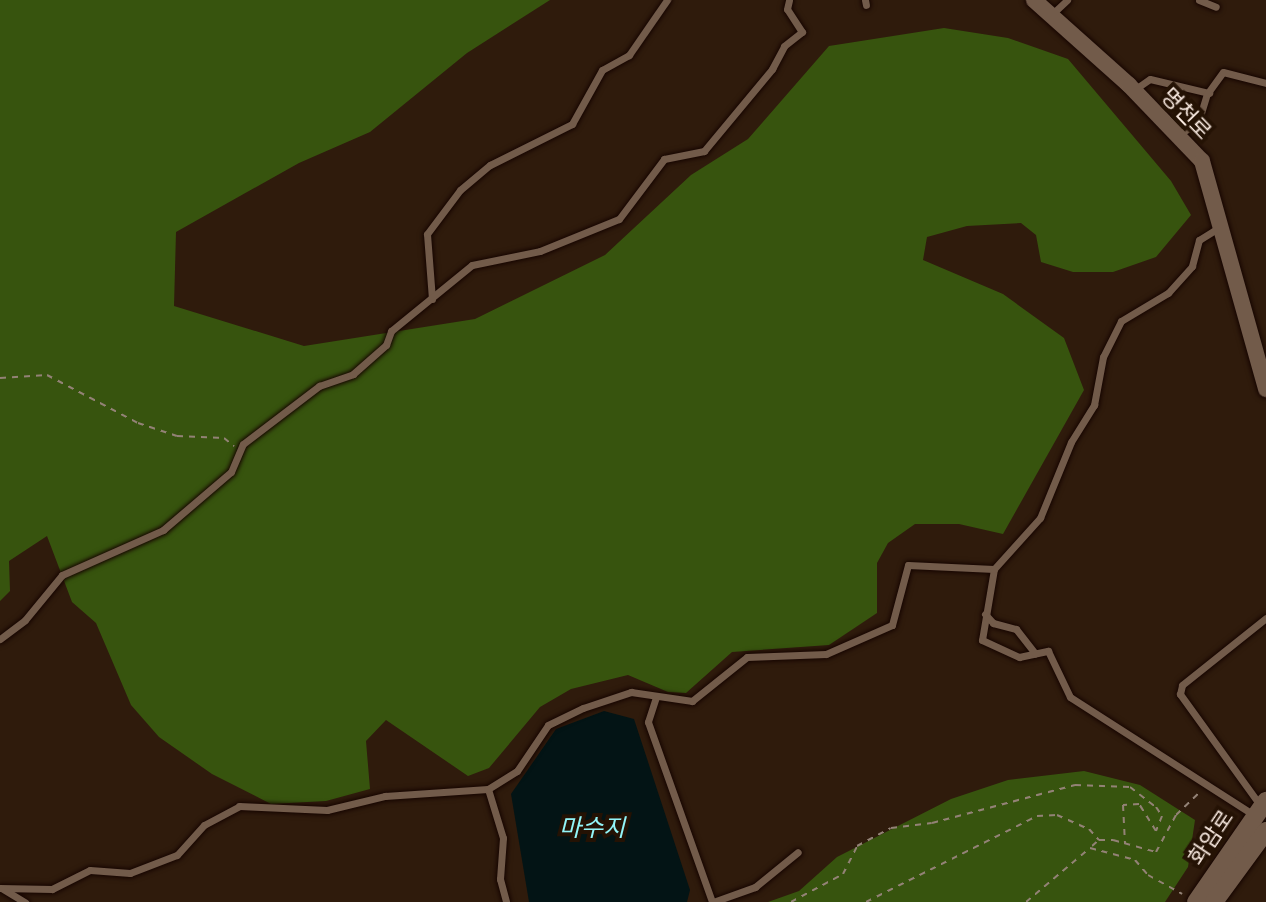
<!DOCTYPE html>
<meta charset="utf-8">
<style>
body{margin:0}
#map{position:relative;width:1266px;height:902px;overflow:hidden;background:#2f1b0c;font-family:Commissioner,"Noto Sans KR",sans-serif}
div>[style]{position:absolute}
.forest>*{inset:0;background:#37540e}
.water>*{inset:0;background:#031415}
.path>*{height:2px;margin-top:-1px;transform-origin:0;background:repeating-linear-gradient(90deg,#938276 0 6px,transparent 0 12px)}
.roads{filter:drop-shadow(0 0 2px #160500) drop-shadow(0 0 2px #160500)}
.service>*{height:7px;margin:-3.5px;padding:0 3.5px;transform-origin:3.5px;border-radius:3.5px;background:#725b4a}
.tertiary>*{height:16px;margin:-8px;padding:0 8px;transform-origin:8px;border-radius:8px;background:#725b4a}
.secondary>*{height:18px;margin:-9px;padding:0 9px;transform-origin:9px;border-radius:9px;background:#725b4a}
span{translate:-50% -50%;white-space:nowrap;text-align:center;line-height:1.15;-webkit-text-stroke:8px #241204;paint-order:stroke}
.street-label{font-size:22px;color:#f7e8df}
.water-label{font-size:24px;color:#92f5f8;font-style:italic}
</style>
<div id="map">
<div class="forest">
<i style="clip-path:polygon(0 0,550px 0,467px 53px,370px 132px,299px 163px,176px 232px,174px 306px,304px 346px,475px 319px,605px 255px,691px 175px,748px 139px,829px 46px,944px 28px,1008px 38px,1068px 59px,1171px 181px,1191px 215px,1156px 257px,1113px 272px,1073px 272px,1041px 262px,1036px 235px,1021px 223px,967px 226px,927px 237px,923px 260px,1003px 294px,1064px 338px,1084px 390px,1003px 534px,959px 524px,915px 524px,888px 543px,877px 563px,877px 613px,829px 645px,732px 652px,686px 693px,668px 692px,628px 675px,571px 689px,540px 707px,489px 768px,468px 776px,386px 720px,366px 741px,370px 789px,326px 801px,271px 804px,212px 774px,159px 737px,131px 705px,96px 623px,72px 602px,47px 536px,9px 561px,10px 591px,0 601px)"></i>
<i style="clip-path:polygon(1084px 771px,1140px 785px,1195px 820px,1188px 867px,1165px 902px,768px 902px,799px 891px,837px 857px,951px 799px,1008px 780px)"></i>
</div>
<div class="water">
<i style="clip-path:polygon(604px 711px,634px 719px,690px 890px,687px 902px,529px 902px,511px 794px,556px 729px)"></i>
</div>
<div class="path">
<i style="left:0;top:378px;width:47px;rotate:-3.7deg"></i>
<i style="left:47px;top:375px;width:103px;rotate:27.8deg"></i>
<i style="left:138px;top:423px;width:41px;rotate:18.4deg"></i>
<i style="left:177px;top:436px;width:47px;rotate:2.4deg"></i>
<i style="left:224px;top:438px;width:13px;rotate:39deg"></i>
<i style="left:1092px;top:846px;width:9px;rotate:-41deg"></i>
<i style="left:1099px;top:840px;width:14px"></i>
<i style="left:1113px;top:840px;width:45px;rotate:15.6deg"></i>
<i style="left:1156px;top:852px;width:42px;rotate:-61.6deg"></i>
<i style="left:1176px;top:815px;width:35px;rotate:-44deg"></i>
<i style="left:791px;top:902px;width:59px;rotate:-28.3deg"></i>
<i style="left:843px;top:874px;width:31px;rotate:-63deg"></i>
<i style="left:857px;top:846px;width:38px;rotate:-28deg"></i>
<i style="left:891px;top:828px;width:41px;rotate:-7deg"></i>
<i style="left:932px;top:823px;width:148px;rotate:-14.9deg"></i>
<i style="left:1075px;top:785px;width:55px;rotate:2.1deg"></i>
<i style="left:1130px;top:787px;width:33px;rotate:38deg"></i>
<i style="left:1156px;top:807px;width:11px;rotate:56deg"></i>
<i style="left:1162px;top:816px;width:16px;rotate:112deg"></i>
<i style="left:1156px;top:831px;width:32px;rotate:-122deg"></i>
<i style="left:1139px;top:804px;width:16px;rotate:176deg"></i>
<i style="left:1123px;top:805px;width:39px;rotate:87deg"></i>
<i style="left:866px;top:902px;width:191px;rotate:-26.7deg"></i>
<i style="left:1037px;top:816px;width:20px;rotate:-3deg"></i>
<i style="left:1057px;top:815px;width:35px;rotate:24deg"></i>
<i style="left:1089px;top:829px;width:15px;rotate:48deg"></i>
<i style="left:1026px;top:902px;width:84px;rotate:-40.2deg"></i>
<i style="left:1090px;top:848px;width:47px;rotate:14.9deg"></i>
<i style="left:1135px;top:860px;width:20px;rotate:49deg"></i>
<i style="left:1148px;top:875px;width:39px;rotate:29deg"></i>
</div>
<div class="roads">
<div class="service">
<i style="left:865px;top:0;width:5px;rotate:79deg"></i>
<i style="left:1199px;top:0;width:18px;rotate:22deg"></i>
<i style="left:1051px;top:15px;width:22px;rotate:-43deg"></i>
<i style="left:1134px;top:90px;width:19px;rotate:-35deg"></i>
<i style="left:1150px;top:79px;width:61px;rotate:13.3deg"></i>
<i style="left:1179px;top:134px;width:22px;rotate:-30deg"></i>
<i style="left:1198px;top:123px;width:30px;rotate:-73deg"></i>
<i style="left:1207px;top:94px;width:27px;rotate:-54deg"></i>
<i style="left:1223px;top:72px;width:44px;rotate:14.3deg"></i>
<i style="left:432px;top:299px;width:65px;rotate:-94.4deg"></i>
<i style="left:427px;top:234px;width:55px;rotate:-53.1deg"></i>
<i style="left:460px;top:190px;width:39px;rotate:-40deg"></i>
<i style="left:490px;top:165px;width:92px;rotate:-26.6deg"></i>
<i style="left:572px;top:124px;width:62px;rotate:-60.9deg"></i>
<i style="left:602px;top:70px;width:31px;rotate:-29deg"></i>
<i style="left:629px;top:55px;width:67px;rotate:-55.4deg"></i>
<i style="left:994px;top:569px;width:72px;rotate:99.6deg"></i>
<i style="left:982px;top:640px;width:41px;rotate:24.7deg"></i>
<i style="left:1019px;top:657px;width:30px;rotate:-12deg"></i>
<i style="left:1048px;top:651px;width:51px;rotate:64.4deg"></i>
<i style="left:1070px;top:697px;width:219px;rotate:32.7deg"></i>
<i style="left:985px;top:614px;width:12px;rotate:48deg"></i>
<i style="left:993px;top:623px;width:24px;rotate:15deg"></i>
<i style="left:1016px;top:629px;width:31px;rotate:52deg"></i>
<i style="left:0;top:639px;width:31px;rotate:-37deg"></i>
<i style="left:25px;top:620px;width:58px;rotate:-50.6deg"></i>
<i style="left:62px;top:575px;width:111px;rotate:-24deg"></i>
<i style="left:163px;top:530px;width:89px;rotate:-40.5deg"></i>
<i style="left:231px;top:472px;width:30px;rotate:-67deg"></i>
<i style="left:243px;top:444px;width:96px;rotate:-37.3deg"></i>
<i style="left:319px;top:386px;width:36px;rotate:-19deg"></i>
<i style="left:353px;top:374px;width:44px;rotate:-41.3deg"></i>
<i style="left:386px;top:345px;width:15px;rotate:-70deg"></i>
<i style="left:391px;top:331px;width:104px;rotate:-39.2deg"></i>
<i style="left:472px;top:265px;width:69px;rotate:-11.6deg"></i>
<i style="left:540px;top:251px;width:85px;rotate:-22.1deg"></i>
<i style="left:619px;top:219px;width:75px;rotate:-53.1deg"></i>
<i style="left:664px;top:159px;width:41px;rotate:-11.3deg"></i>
<i style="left:704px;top:151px;width:107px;rotate:-50.3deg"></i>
<i style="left:772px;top:69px;width:26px;rotate:-62deg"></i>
<i style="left:784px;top:46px;width:23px;rotate:-38deg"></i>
<i style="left:802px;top:32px;width:27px;rotate:-123deg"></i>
<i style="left:787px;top:9px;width:9px;rotate:-77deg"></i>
<i style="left:656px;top:697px;width:26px;rotate:108deg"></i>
<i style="left:648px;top:722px;width:191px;rotate:70.4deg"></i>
<i style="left:488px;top:789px;width:51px;rotate:73deg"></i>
<i style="left:503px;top:838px;width:41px;rotate:94.2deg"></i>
<i style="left:500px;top:879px;width:24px;rotate:75deg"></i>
<i style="left:1260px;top:805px;width:137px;rotate:-125.8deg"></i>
<i style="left:1180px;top:694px;width:9px;rotate:-77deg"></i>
<i style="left:1182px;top:685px;width:107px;rotate:-38.6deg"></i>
<i style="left:0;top:888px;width:52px;rotate:1.1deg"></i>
<i style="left:52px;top:889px;width:42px;rotate:-26.6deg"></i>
<i style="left:90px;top:870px;width:40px;rotate:4.3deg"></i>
<i style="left:130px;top:873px;width:50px;rotate:-21deg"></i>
<i style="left:177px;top:855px;width:40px;rotate:-48deg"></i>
<i style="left:204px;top:825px;width:40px;rotate:-28deg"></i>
<i style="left:239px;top:806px;width:88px;rotate:2.6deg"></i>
<i style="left:327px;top:810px;width:60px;rotate:-13.6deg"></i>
<i style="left:385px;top:796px;width:103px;rotate:-3.9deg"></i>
<i style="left:488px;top:789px;width:34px;rotate:-32deg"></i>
<i style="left:517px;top:771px;width:55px;rotate:-56deg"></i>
<i style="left:548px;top:725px;width:39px;rotate:-26deg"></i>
<i style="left:583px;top:708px;width:51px;rotate:-18.4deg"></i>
<i style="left:631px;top:692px;width:62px;rotate:8.4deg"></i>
<i style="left:692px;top:701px;width:70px;rotate:-38.7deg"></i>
<i style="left:747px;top:657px;width:79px;rotate:-2.2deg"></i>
<i style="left:826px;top:654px;width:72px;rotate:-23.7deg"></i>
<i style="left:892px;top:625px;width:62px;rotate:-75.1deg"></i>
<i style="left:908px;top:565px;width:86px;rotate:2.7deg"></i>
<i style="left:994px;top:569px;width:69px;rotate:-48deg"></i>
<i style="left:1040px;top:518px;width:82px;rotate:-67.8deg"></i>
<i style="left:1071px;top:442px;width:44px;rotate:-58.1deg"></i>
<i style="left:1094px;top:405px;width:49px;rotate:-79.4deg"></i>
<i style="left:1103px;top:357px;width:40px;rotate:-63.4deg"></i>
<i style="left:1121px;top:321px;width:55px;rotate:-30.8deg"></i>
<i style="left:1168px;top:293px;width:36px;rotate:-48deg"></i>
<i style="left:1192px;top:266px;width:27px;rotate:-75deg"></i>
<i style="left:1199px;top:240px;width:26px;rotate:-32deg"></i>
<i style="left:3px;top:889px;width:26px;rotate:31deg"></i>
<i style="left:713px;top:902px;width:45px;rotate:-19.7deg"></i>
<i style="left:755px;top:887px;width:55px;rotate:-39.1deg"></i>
</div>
<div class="tertiary">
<i style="left:1034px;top:0;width:127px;rotate:41.8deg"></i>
<i style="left:1129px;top:85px;width:105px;rotate:46.2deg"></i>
<i style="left:1202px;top:161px;width:237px;rotate:74.3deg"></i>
</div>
<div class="secondary">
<i style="left:1196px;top:902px;width:123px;rotate:-55.3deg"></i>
<i style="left:1214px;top:902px;width:88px;rotate:-53.8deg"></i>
</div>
</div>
<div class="street-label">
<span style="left:1187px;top:113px;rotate:46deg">명천로</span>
<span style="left:1210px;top:837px;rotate:-56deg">화암로</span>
</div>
<div class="water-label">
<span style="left:592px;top:827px">마수지</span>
</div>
</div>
